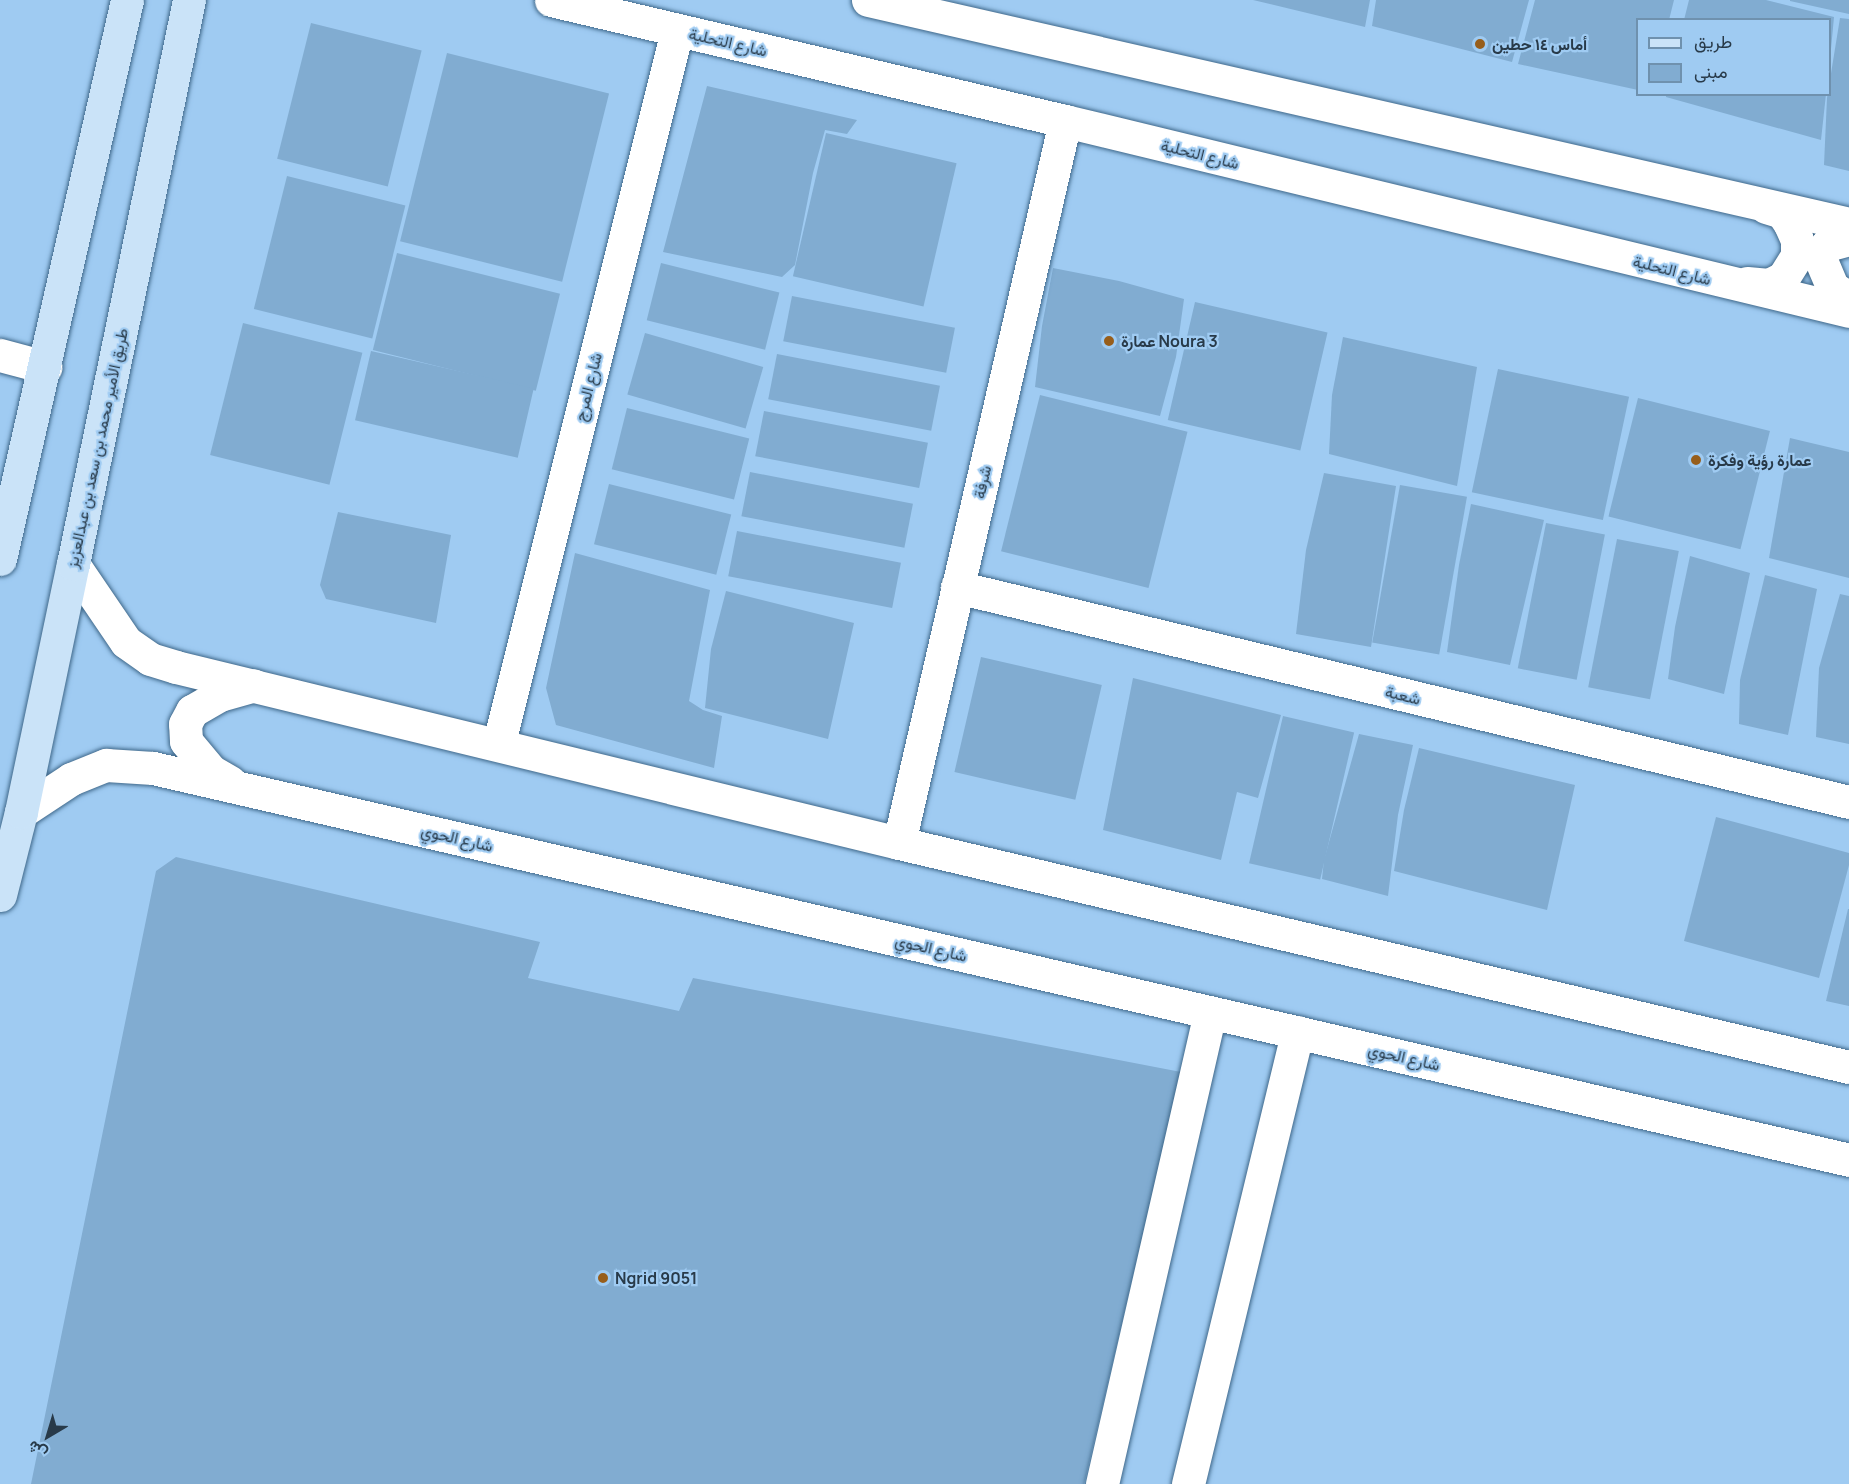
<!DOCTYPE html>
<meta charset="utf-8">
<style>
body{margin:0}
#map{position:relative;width:1849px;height:1484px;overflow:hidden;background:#9fcbf2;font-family:Manrope,Vazirmatn,sans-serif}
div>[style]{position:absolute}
.building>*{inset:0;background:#81acd1;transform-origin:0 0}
.roads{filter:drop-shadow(0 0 2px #3f688a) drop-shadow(0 0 2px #3f688a)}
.minor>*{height:33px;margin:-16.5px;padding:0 16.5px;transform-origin:16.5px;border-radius:16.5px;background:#fff}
.major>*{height:33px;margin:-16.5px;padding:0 16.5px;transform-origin:16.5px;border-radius:16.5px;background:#cae3f8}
.dots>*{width:16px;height:16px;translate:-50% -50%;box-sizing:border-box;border:3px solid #9fcbf2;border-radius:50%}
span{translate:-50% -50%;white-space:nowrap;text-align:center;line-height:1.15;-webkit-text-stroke:4.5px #9fcbf2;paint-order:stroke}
.street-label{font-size:16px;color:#283a49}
.poi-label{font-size:16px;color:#283a49;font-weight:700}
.left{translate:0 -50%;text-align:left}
.legend{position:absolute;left:1636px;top:18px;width:195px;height:78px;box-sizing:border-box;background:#9fcbf2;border:2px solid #6f91ae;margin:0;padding:8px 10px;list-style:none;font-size:18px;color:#283a49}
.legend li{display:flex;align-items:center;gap:12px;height:30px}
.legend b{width:30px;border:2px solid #6f91ae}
.north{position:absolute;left:18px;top:1406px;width:60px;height:60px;-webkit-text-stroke:4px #9fcbf2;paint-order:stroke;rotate:218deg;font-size:16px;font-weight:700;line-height:24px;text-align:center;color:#283a49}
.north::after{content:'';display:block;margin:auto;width:21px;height:27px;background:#283a49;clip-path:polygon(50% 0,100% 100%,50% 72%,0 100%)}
</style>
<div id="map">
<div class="building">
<i style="clip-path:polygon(1253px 0,1370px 0,1365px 27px)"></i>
<i style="clip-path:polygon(1376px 0,1529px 0,1512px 62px,1372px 26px)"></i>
<i style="clip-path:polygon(1535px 0,1674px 0,1669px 20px,1638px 20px,1638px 90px,1518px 64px)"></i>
<i style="clip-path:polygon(1689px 0,1766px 0,1834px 17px,1831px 49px,1830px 20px,1684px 20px)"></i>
<i style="clip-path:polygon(1790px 0,1849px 0,1849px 14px,1790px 1px)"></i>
<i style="clip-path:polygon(1840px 18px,1849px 19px,1849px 171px,1824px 165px,1827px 98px)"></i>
<i style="left:311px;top:23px;width:114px;height:140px;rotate:14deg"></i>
<i style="left:447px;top:53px;width:167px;height:194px;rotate:14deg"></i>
<i style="clip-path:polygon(707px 86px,857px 120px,847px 134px,825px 130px,813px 173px,795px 265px,782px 277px,663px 252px)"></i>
<i style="clip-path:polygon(1666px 94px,1826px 94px,1821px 140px,1666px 97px)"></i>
<i style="left:826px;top:133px;width:134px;height:147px;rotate:13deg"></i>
<i style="left:287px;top:176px;width:122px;height:137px;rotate:14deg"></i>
<i style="left:397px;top:253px;width:168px;height:100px;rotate:14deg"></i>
<i style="left:661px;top:263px;width:122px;height:59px;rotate:14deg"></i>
<i style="clip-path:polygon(1053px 268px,1119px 281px,1184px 299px,1176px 357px,1160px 416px,1035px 387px,1042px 326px)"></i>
<i style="left:792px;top:296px;width:166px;height:46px;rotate:11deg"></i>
<i style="left:1195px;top:302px;width:136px;height:121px;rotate:13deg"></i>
<i style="left:243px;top:323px;width:123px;height:136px;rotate:14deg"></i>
<i style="left:645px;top:333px;width:123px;height:64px;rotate:16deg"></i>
<i style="clip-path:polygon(1343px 337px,1477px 367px,1457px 486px,1329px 454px,1332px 395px)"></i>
<i style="left:371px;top:351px;width:167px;height:71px;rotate:13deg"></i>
<i style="left:777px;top:354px;width:166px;height:46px;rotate:11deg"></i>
<i style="left:1498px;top:369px;width:134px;height:126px;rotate:12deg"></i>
<i style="left:1040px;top:395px;width:152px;height:161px;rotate:14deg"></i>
<i style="left:1638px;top:398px;width:136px;height:122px;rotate:14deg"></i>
<i style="left:627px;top:408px;width:126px;height:63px;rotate:14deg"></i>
<i style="left:764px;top:411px;width:167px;height:46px;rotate:11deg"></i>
<i style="clip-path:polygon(1790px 438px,1849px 452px,1849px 578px,1769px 558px)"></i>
<i style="left:750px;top:472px;width:166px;height:45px;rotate:11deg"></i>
<i style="clip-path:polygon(1324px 473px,1396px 486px,1371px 647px,1296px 634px,1306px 550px)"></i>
<i style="left:609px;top:484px;width:126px;height:62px;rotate:14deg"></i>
<i style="left:1400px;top:485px;width:68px;height:160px;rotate:10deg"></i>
<i style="clip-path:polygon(1471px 504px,1544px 520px,1510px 665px,1447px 652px,1459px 565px)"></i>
<i style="clip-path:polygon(338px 512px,451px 535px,436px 623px,326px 599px,320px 585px)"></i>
<i style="left:1546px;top:523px;width:60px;height:148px;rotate:11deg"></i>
<i style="left:737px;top:531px;width:167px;height:46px;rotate:11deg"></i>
<i style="left:1617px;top:539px;width:63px;height:151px;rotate:11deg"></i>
<i style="clip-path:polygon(575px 553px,710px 590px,689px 701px,703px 710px,722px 716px,714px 768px,556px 725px,546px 688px)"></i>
<i style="clip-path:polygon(1690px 556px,1750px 573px,1724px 694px,1668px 679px,1675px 627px)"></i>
<i style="clip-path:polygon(1765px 575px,1817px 589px,1788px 735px,1739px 724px,1740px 680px)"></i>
<i style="clip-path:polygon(726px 591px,854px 623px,828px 739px,705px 708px,711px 649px)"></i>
<i style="clip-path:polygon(1840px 594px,1849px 596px,1849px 744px,1816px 737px,1819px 668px)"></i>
<i style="left:981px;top:657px;width:124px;height:118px;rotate:13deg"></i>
<i style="clip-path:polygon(1133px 678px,1281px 715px,1258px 798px,1237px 792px,1221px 860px,1103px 830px)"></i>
<i style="left:1283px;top:716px;width:73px;height:151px;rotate:13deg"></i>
<i style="clip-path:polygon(1359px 734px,1413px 745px,1398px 815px,1388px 896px,1322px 879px,1324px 860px)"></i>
<i style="clip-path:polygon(1419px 748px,1575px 785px,1547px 910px,1394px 871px,1404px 810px)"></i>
<i style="clip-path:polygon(1716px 817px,1849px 853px,1849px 865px,1819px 978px,1684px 941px)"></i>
<i style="clip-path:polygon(176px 857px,540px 942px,528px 978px,679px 1011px,693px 978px,1181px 1072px,1084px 1484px,31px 1484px,156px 871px)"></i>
<i style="clip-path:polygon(1848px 909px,1849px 909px,1849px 1006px,1826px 1001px)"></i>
</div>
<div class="roads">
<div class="minor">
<i style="left:551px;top:0;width:528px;rotate:13.25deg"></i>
<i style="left:1065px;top:121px;width:807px;rotate:13.62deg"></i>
<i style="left:868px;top:0;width:1006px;rotate:12.86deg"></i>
<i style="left:1849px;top:239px;width:23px;rotate:165deg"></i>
<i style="left:1827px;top:245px;width:15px;rotate:118deg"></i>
<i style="left:1820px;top:258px;width:33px;rotate:67deg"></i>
<i style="left:1833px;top:288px;width:19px;rotate:32deg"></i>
<i style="left:1747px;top:283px;width:22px;rotate:5deg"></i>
<i style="left:1769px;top:285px;width:16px;rotate:-27deg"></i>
<i style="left:1783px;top:278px;width:26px;rotate:-58deg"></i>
<i style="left:1797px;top:256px;width:16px;rotate:-90deg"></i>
<i style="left:1797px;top:240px;width:17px;rotate:-114deg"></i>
<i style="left:1790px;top:224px;width:14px;rotate:-124deg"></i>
<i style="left:1782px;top:212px;width:17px;rotate:-163deg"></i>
<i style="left:0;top:355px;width:47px;rotate:14.9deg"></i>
<i style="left:73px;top:564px;width:94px;rotate:55.8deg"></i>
<i style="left:126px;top:642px;width:29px;rotate:35deg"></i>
<i style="left:150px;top:659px;width:27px;rotate:17deg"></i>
<i style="left:176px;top:667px;width:744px;rotate:13.68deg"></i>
<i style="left:899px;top:843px;width:976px;rotate:13.27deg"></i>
<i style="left:957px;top:587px;width:918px;rotate:13.55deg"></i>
<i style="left:499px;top:743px;width:735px;rotate:-75.98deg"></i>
<i style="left:230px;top:782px;width:22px;rotate:-150deg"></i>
<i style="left:211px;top:771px;width:39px;rotate:-130deg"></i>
<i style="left:186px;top:741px;width:17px;rotate:-93deg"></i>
<i style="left:185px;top:724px;width:15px;rotate:-62deg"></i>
<i style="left:192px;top:711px;width:32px;rotate:-30deg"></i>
<i style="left:220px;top:695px;width:35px;rotate:-16deg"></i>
<i style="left:21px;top:812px;width:60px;rotate:-33.4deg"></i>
<i style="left:71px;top:779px;width:38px;rotate:-22deg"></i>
<i style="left:106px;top:765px;width:47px;rotate:3.7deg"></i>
<i style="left:153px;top:768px;width:1741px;rotate:13.01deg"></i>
<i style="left:899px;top:843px;width:741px;rotate:-77.05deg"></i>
<i style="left:1102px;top:1484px;width:484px;rotate:-77.1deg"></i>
<i style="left:1188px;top:1484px;width:465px;rotate:-76.4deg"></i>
</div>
<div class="major">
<i style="left:0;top:559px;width:573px;rotate:-77.2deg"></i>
<i style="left:0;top:895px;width:86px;rotate:-75.8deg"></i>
<i style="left:21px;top:812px;width:253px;rotate:-78.2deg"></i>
<i style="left:73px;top:564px;width:576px;rotate:-78.38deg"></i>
</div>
</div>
<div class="dots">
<i style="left:1480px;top:44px;background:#975e1b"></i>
<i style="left:1109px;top:341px;background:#975e1b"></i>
<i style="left:1696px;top:460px;background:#975e1b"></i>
<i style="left:603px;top:1278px;background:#975e1b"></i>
</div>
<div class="street-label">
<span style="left:728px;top:42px;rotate:13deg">شارع التحلية</span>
<span style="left:1200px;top:154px;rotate:14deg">شارع التحلية</span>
<span style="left:1672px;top:270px;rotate:14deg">شارع التحلية</span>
<span style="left:588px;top:387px;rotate:-76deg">شارع المرج</span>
<span style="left:97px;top:448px;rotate:-78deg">طريق الأمير محمد بن سعد بن عبدالعزيز</span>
<span style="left:982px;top:482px;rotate:-77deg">شرفة</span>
<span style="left:1403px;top:695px;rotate:14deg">شعبة</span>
<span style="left:457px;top:838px;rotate:13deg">شارع الحوي</span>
<span style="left:931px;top:948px;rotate:13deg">شارع الحوي</span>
<span style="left:1404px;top:1057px;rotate:13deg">شارع الحوي</span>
</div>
<div class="poi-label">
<span class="left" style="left:1492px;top:44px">أماس ١٤ حطين</span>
<span class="left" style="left:1121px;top:341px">عمارة Noura 3</span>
<span class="left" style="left:1708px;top:460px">عمارة رؤية وفكرة</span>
<span class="left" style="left:615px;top:1278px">Ngrid 9051</span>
</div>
<ul class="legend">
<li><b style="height:8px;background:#cae3f8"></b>طريق</li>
<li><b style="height:16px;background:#81acd1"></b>مبنى</li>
</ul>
<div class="north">ش</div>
</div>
